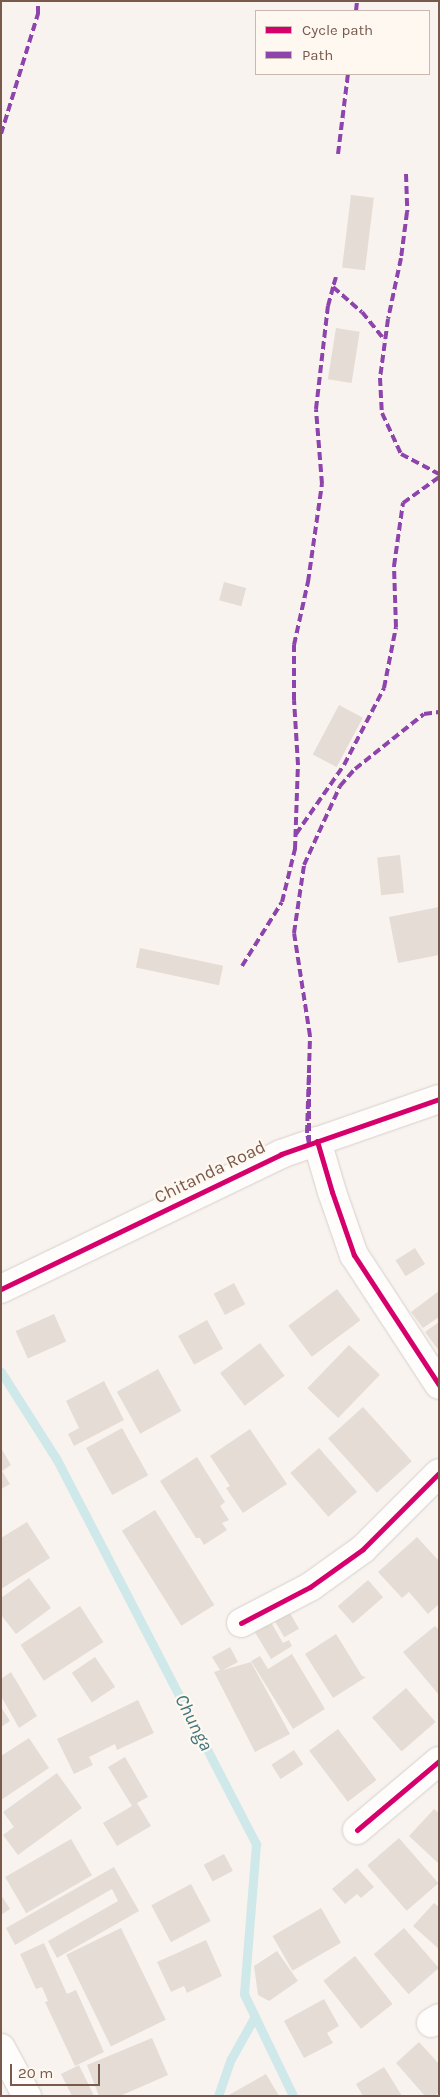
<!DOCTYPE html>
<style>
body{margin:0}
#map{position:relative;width:440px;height:2097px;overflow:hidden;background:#f8f3ee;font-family:Karla,sans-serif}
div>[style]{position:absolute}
.stream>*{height:9px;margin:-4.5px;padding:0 4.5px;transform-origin:4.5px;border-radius:4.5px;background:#cfe8e9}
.building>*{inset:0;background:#e5dcd5;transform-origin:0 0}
.roads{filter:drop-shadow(0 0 1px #d7d0cc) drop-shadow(0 0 1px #d7d0cc)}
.minor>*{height:28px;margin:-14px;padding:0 14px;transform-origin:14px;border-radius:14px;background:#fefdfc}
.quiet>*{height:4px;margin-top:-2px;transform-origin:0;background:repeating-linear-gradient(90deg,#8e44ad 0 8px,transparent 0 12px)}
.cycleway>*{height:5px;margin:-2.5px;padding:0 2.5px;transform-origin:2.5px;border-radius:2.5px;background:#d6006c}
span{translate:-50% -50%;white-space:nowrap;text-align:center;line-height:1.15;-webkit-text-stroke:4.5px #fff8f0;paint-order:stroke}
.street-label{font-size:18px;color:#78594c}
.water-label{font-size:19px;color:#40767c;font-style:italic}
.frame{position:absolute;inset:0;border:2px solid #78594c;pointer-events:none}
.legend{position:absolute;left:255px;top:10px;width:175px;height:65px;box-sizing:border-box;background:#fff8f0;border:1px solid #c9b8ae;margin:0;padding:6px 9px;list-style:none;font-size:15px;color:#78594c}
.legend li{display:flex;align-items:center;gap:10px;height:25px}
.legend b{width:25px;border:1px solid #c9b8ae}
.scale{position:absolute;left:10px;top:2064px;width:90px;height:22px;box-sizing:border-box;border:2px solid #78594c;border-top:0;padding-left:6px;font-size:15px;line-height:18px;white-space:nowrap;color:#78594c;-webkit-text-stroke:4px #fff8f0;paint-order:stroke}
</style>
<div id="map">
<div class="stream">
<i style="left:1px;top:1372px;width:104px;rotate:57.5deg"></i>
<i style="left:57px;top:1460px;width:433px;rotate:62.6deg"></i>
<i style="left:256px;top:1844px;width:150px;rotate:94.6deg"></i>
<i style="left:244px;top:1994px;width:113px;rotate:64.3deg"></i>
<i style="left:218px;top:2096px;width:39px;rotate:-71deg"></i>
<i style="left:231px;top:2059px;width:49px;rotate:-60.8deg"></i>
</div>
<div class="building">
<i style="left:351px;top:195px;width:23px;height:73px;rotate:7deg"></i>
<i style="left:336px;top:328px;width:24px;height:52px;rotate:9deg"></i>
<i style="left:224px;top:582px;width:23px;height:19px;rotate:15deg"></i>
<i style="left:339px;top:705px;width:27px;height:56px;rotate:28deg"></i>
<i style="left:400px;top:855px;width:38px;height:23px;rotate:84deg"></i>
<i style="clip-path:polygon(439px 907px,439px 955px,398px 963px,389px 917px)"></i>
<i style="left:140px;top:948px;width:85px;height:20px;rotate:12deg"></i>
<i style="left:415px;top:1248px;width:19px;height:23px;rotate:58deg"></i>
<i style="left:234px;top:1283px;width:24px;height:23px;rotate:62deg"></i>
<i style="left:337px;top:1289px;width:39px;height:61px;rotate:53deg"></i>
<i style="clip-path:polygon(439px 1291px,439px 1317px,423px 1328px,411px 1312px)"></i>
<i style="left:54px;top:1314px;width:30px;height:42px;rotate:66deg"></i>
<i style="left:207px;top:1320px;width:33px;height:33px;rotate:61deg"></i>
<i style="clip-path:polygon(439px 1322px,439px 1351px,425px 1332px)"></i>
<i style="left:260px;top:1343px;width:41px;height:50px;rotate:53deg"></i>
<i style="left:349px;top:1345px;width:43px;height:60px;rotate:44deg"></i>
<i style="left:158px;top:1369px;width:48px;height:47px;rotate:61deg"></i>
<i style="clip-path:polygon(104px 1381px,124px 1420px,74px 1446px,68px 1434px,79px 1428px,66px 1401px)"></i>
<i style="left:363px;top:1407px;width:73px;height:47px;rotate:48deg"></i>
<i style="left:122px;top:1428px;width:54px;height:41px;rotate:61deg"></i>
<i style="clip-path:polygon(250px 1429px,287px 1484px,243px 1513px,226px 1488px,230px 1486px,210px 1456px)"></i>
<i style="clip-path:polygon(1px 1448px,11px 1465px,2px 1471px,10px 1484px,1px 1489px)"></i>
<i style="left:319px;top:1448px;width:58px;height:38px;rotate:49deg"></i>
<i style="clip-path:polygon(197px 1457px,225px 1502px,220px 1506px,229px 1520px,222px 1523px,227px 1530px,204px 1545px,200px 1538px,196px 1538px,160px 1481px)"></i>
<i style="left:155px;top:1510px;width:112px;height:39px;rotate:58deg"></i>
<i style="clip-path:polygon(27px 1522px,50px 1558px,1px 1589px,1px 1538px)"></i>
<i style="clip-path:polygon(417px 1537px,439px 1561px,439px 1604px,428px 1614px,409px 1592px,402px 1598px,378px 1572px)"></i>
<i style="clip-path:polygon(29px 1578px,51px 1608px,16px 1634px,1px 1615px,1px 1598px)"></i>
<i style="left:368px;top:1580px;width:23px;height:40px;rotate:49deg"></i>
<i style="left:80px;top:1606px;width:43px;height:71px;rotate:57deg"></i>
<i style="left:287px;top:1608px;width:24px;height:17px;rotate:60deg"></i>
<i style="clip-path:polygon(269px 1619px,283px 1643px,289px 1640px,292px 1646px,271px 1659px,253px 1629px)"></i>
<i style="clip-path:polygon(435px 1626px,439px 1630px,439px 1695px,403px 1652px)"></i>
<i style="clip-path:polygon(336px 1634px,362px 1676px,366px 1677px,333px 1698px,305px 1654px)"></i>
<i style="clip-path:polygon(230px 1647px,238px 1662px,223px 1670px,251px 1662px,290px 1734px,255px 1752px,214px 1672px,220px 1670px,212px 1657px)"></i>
<i style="clip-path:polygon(292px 1654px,325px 1709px,293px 1729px,251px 1661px,260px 1656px,268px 1669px)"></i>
<i style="left:95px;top:1657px;width:36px;height:28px;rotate:56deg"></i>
<i style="clip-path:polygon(11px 1672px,37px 1716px,19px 1728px,1px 1696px,1px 1679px)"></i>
<i style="left:406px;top:1688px;width:45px;height:45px;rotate:49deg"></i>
<i style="clip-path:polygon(138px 1700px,154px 1733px,117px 1750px,115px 1744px,89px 1757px,93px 1765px,74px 1774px,57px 1739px)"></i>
<i style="clip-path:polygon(1px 1707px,10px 1721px,1px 1727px)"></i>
<i style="left:338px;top:1729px;width:64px;height:36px;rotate:53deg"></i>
<i style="clip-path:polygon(29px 1738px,49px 1768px,1px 1800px,1px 1756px)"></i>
<i style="left:294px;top:1750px;width:17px;height:27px;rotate:57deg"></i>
<i style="clip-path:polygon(125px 1757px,148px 1797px,137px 1803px,151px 1826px,117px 1846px,103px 1823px,132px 1806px,108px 1767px)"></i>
<i style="clip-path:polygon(57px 1773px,82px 1808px,18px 1855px,3px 1835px,14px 1827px,3px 1812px)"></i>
<i style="clip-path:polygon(434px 1809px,439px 1813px,439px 1864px,409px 1836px)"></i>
<i style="left:399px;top:1838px;width:60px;height:42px;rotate:49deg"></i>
<i style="left:71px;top:1839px;width:42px;height:76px;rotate:60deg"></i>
<i style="left:224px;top:1854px;width:19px;height:23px;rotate:62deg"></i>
<i style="clip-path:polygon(114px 1867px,139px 1911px,57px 1958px,48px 1941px,118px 1901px,112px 1889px,15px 1945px,6px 1928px)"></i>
<i style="clip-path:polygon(357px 1868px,374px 1887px,361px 1898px,357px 1894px,345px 1904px,332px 1889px)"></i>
<i style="left:191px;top:1884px;width:42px;height:45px;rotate:62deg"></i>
<i style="clip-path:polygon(1px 1895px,10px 1909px,1px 1915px)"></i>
<i style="clip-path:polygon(434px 1903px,439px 1907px,439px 1949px,413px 1926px)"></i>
<i style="left:321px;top:1908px;width:40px;height:56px;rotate:60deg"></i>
<i style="left:121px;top:1928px;width:102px;height:61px;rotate:64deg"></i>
<i style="left:404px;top:1928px;width:53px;height:40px;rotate:49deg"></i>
<i style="clip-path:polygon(206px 1940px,222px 1976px,187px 1993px,184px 1986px,171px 1992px,157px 1962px)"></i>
<i style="clip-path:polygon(44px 1943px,67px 1994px,76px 1990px,104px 2052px,75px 2066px,45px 2002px,48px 2001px,42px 1987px,36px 1989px,20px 1954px)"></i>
<i style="clip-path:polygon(277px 1951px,298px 1981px,269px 2001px,258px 1995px,254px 1966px)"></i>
<i style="left:355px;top:1956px;width:61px;height:40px;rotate:52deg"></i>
<i style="clip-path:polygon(324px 1999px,339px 2026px,327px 2033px,333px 2043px,304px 2058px,284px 2021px)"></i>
<i style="clip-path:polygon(152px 2038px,168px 2075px,120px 2096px,99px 2096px,87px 2065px)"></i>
<i style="clip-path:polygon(419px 2042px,439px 2064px,439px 2092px,435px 2096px,425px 2096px,396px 2063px)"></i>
<i style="clip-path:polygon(79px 2065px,94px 2096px,72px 2096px,61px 2074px)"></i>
<i style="clip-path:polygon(384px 2067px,402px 2096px,363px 2096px,356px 2084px)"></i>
<i style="clip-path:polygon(266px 2074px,279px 2096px,227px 2096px)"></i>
</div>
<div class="roads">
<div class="minor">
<i style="left:317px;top:1141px;width:53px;rotate:73.6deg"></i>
<i style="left:332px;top:1192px;width:67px;rotate:70.8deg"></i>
<i style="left:354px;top:1255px;width:155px;rotate:56.8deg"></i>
<i style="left:1px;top:1289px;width:311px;rotate:-25.7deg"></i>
<i style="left:281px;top:1154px;width:167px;rotate:-19.2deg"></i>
<i style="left:241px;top:1623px;width:78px;rotate:-27.6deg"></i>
<i style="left:310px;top:1587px;width:65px;rotate:-35.6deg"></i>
<i style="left:363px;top:1549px;width:107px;rotate:-45deg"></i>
<i style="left:357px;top:1830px;width:107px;rotate:-40.1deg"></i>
<i style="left:431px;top:2023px;width:9px;rotate:-32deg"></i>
<i style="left:1px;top:2048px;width:55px;rotate:61.6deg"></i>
</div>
</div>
<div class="quiet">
<i style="left:356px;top:11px;width:10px;rotate:-84deg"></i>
<i style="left:1px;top:134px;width:126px;rotate:-72.9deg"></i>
<i style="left:38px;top:14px;width:13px;rotate:-90deg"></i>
<i style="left:338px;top:154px;width:81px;rotate:-82.9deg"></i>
<i style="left:406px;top:174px;width:38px;rotate:88deg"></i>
<i style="left:407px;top:212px;width:46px;rotate:97.4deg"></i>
<i style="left:401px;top:258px;width:62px;rotate:102deg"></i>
<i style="left:388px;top:319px;width:60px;rotate:97.7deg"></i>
<i style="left:380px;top:378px;width:35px;rotate:87deg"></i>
<i style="left:382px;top:413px;width:45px;rotate:65.1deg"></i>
<i style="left:401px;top:454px;width:43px;rotate:27.8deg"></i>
<i style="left:336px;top:277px;width:10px;rotate:107deg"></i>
<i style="left:333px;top:287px;width:38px;rotate:41deg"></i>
<i style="left:362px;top:312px;width:36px;rotate:51deg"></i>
<i style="left:296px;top:834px;width:84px;rotate:-55.2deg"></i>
<i style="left:344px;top:765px;width:87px;rotate:-62.5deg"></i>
<i style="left:384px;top:688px;width:62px;rotate:-78.9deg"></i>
<i style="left:396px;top:627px;width:61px;rotate:-91.9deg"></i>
<i style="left:394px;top:566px;width:64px;rotate:-81.9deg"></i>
<i style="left:403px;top:503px;width:44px;rotate:-35.8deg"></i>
<i style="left:242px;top:966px;width:75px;rotate:-58deg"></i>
<i style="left:282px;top:902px;width:55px;rotate:-76.2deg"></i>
<i style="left:295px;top:849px;width:84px;rotate:-88deg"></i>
<i style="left:298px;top:765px;width:65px;rotate:-93.5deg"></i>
<i style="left:294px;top:700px;width:55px;rotate:-90deg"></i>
<i style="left:294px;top:645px;width:65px;rotate:-77.5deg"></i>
<i style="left:308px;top:582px;width:99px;rotate:-81.9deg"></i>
<i style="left:322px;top:484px;width:75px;rotate:-94.6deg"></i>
<i style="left:316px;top:409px;width:104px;rotate:-83.4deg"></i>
<i style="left:328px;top:306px;width:20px;rotate:-75deg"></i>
<i style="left:309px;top:1075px;width:69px;rotate:90deg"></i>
<i style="left:309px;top:1144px;width:11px;rotate:-100deg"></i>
<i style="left:307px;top:1133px;width:97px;rotate:-88.2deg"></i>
<i style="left:310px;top:1036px;width:104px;rotate:-98.8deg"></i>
<i style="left:294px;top:933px;width:69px;rotate:-81.6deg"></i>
<i style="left:304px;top:865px;width:87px;rotate:-65.5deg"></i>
<i style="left:340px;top:786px;width:23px;rotate:-49deg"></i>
<i style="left:355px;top:769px;width:88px;rotate:-38.6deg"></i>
<i style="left:424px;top:714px;width:15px;rotate:-8deg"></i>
</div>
<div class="cycleway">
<i style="left:317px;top:1141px;width:53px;rotate:73.6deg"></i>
<i style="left:332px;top:1192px;width:67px;rotate:70.8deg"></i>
<i style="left:354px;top:1255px;width:155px;rotate:56.8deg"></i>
<i style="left:1px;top:1289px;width:311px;rotate:-25.7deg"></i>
<i style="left:281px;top:1154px;width:167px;rotate:-19.2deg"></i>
<i style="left:241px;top:1623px;width:78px;rotate:-27.6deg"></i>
<i style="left:310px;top:1587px;width:65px;rotate:-35.6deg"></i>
<i style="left:363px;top:1549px;width:107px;rotate:-45deg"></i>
<i style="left:357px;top:1830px;width:107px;rotate:-40.1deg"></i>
</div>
<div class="street-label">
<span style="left:210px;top:1172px;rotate:-26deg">Chitanda Road</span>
</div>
<div class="water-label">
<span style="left:193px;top:1723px;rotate:63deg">Chunga</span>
</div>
<div class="frame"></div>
<ul class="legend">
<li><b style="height:6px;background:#d6006c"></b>Cycle path</li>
<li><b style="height:6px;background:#8e44ad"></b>Path</li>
</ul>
<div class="scale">20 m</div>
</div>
